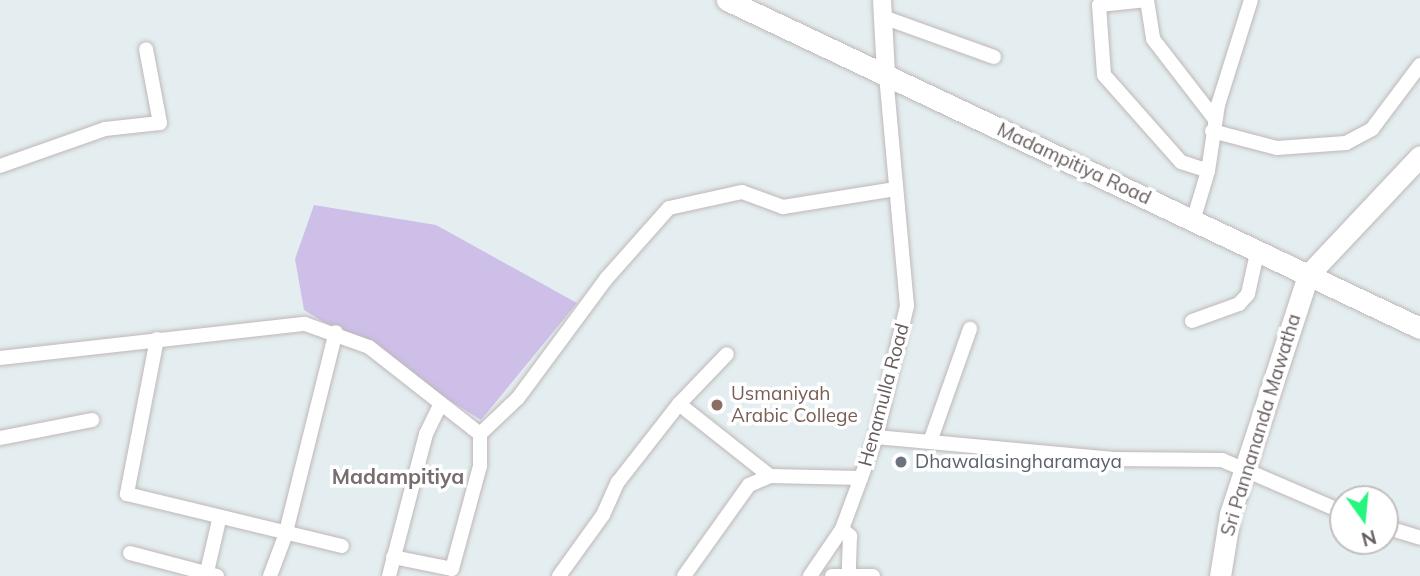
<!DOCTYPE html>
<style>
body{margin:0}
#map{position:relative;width:1420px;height:576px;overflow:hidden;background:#e4eef0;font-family:Mulish,sans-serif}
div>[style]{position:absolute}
.green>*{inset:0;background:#cebfe9}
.roads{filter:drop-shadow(0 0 2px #bfb7b7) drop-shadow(0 0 2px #bfb7b7)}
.minor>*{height:14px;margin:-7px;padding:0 7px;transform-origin:7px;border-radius:7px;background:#fff}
.tertiary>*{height:18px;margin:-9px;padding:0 9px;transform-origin:9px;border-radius:9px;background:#fff}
.secondary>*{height:21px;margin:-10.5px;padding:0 10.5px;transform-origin:10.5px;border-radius:10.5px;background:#fff}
.dots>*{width:19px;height:19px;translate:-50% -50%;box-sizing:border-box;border:4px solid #fff;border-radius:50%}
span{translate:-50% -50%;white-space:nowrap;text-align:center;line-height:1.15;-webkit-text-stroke:7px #fff;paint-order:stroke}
.street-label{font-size:19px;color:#665c5d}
.education-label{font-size:19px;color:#785e54}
.left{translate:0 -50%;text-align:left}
.worship-label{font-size:19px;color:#5b616d}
.neighbourhood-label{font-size:21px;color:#786d6f;font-weight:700}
.north{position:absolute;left:1329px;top:485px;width:70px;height:70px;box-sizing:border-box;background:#fff;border:2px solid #c2bebe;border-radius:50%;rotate:165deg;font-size:19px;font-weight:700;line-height:28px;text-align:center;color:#665c5d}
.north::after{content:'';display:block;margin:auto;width:24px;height:32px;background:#25f67e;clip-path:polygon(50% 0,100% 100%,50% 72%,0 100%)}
</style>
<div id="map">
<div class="green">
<i style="clip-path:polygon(314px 205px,436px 225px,577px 303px,481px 420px,304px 310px,295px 259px)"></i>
</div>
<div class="roads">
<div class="minor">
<i style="left:1147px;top:0;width:48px;rotate:174.1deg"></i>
<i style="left:1099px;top:5px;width:70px;rotate:85.9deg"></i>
<i style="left:1104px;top:75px;width:116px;rotate:48.5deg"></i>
<i style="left:1181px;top:162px;width:28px;rotate:18deg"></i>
<i style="left:1147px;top:0;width:39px;rotate:81deg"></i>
<i style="left:1153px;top:39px;width:100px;rotate:52.3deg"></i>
<i style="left:883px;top:17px;width:118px;rotate:19.8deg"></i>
<i style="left:1212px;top:131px;width:67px;rotate:14.7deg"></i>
<i style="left:1277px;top:148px;width:69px;rotate:-4.1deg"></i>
<i style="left:1346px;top:143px;width:30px;rotate:-28deg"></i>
<i style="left:1372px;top:129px;width:80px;rotate:-53.1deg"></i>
<i style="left:0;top:166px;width:111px;rotate:-19.4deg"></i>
<i style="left:105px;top:129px;width:55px;rotate:-6.2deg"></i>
<i style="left:160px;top:123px;width:75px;rotate:-100.7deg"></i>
<i style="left:1193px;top:221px;width:52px;rotate:-73.3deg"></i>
<i style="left:1208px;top:171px;width:67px;rotate:-81.4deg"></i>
<i style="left:1218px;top:105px;width:110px;rotate:-72.6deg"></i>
<i style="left:1192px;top:321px;width:50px;rotate:-19.9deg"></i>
<i style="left:1239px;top:304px;width:13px;rotate:-48deg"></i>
<i style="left:1248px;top:294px;width:42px;rotate:-77.6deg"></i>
<i style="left:157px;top:339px;width:158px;rotate:101deg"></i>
<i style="left:127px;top:494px;width:221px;rotate:13.6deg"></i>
<i style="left:0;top:358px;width:307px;rotate:-6.4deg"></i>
<i style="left:305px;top:324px;width:68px;rotate:19.8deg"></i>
<i style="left:369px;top:347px;width:141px;rotate:38.1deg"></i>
<i style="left:480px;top:434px;width:52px;rotate:-43.5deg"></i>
<i style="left:518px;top:398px;width:148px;rotate:-53.5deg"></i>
<i style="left:606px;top:279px;width:95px;rotate:-48.4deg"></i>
<i style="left:669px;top:208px;width:75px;rotate:-12.4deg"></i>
<i style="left:742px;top:192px;width:44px;rotate:20.1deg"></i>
<i style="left:783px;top:207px;width:114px;rotate:-9.1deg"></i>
<i style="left:679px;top:404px;width:69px;rotate:-46.2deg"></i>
<i style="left:876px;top:437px;width:236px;rotate:5.3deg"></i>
<i style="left:1111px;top:459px;width:111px;rotate:0.5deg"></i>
<i style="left:1222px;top:460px;width:132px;rotate:23.3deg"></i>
<i style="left:0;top:438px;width:94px;rotate:-11.1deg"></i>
<i style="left:931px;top:439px;width:117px;rotate:-70.5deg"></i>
<i style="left:1385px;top:527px;width:37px;rotate:17deg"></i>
<i style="left:842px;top:529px;width:11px;rotate:41deg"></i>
<i style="left:850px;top:536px;width:37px;rotate:92deg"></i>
<i style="left:130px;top:553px;width:90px;rotate:14.8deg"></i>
<i style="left:393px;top:557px;width:60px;rotate:11.5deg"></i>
<i style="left:452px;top:569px;width:107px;rotate:-74.8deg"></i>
<i style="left:480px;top:466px;width:32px;rotate:-90deg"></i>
<i style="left:206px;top:576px;width:57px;rotate:-76.9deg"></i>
<i style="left:270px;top:576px;width:43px;rotate:-69.4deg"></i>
<i style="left:285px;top:536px;width:210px;rotate:-76deg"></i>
<i style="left:389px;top:576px;width:147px;rotate:-75.4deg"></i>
<i style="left:426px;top:434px;width:34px;rotate:-64deg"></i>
<i style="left:559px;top:576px;width:75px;rotate:-54.2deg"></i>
<i style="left:603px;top:515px;width:36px;rotate:-66deg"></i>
<i style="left:618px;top:482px;width:99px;rotate:-52deg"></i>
<i style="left:679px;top:404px;width:116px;rotate:38.4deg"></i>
<i style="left:684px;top:576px;width:112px;rotate:-54.5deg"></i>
<i style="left:749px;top:485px;width:23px;rotate:-23deg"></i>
<i style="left:770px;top:476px;width:91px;rotate:1.3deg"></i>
<i style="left:810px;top:576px;width:57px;rotate:-55.8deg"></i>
<i style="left:842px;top:529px;width:98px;rotate:-69.7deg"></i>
<i style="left:876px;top:437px;width:135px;rotate:-76.7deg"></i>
<i style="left:907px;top:306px;width:232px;rotate:-95.2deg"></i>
<i style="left:832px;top:576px;width:41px"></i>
</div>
<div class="tertiary">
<i style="left:882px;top:0;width:75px;rotate:86.9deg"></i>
</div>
<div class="secondary">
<i style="left:727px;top:0;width:767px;rotate:25.33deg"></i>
<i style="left:1220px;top:576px;width:63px;rotate:-80.8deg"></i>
<i style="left:1230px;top:514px;width:251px;rotate:-71.9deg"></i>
<i style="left:1308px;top:275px;width:163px;rotate:-46.7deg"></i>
</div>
</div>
<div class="dots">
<i style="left:717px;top:405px;background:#8d6e63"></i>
<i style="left:901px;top:462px;background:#6b7280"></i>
</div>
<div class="street-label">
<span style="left:1074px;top:164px;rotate:25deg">Madampitiya Road</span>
<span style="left:884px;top:395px;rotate:-75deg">Henamulla Road</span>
<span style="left:1261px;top:425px;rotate:-73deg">Sri Pannananda Mawatha</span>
</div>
<div class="education-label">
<span class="left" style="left:731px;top:405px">Usmaniyah<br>Arabic College</span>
</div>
<div class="worship-label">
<span class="left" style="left:915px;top:462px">Dhawalasingharamaya</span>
</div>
<div class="neighbourhood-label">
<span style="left:398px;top:476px">Madampitiya</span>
</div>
<div class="north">N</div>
</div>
